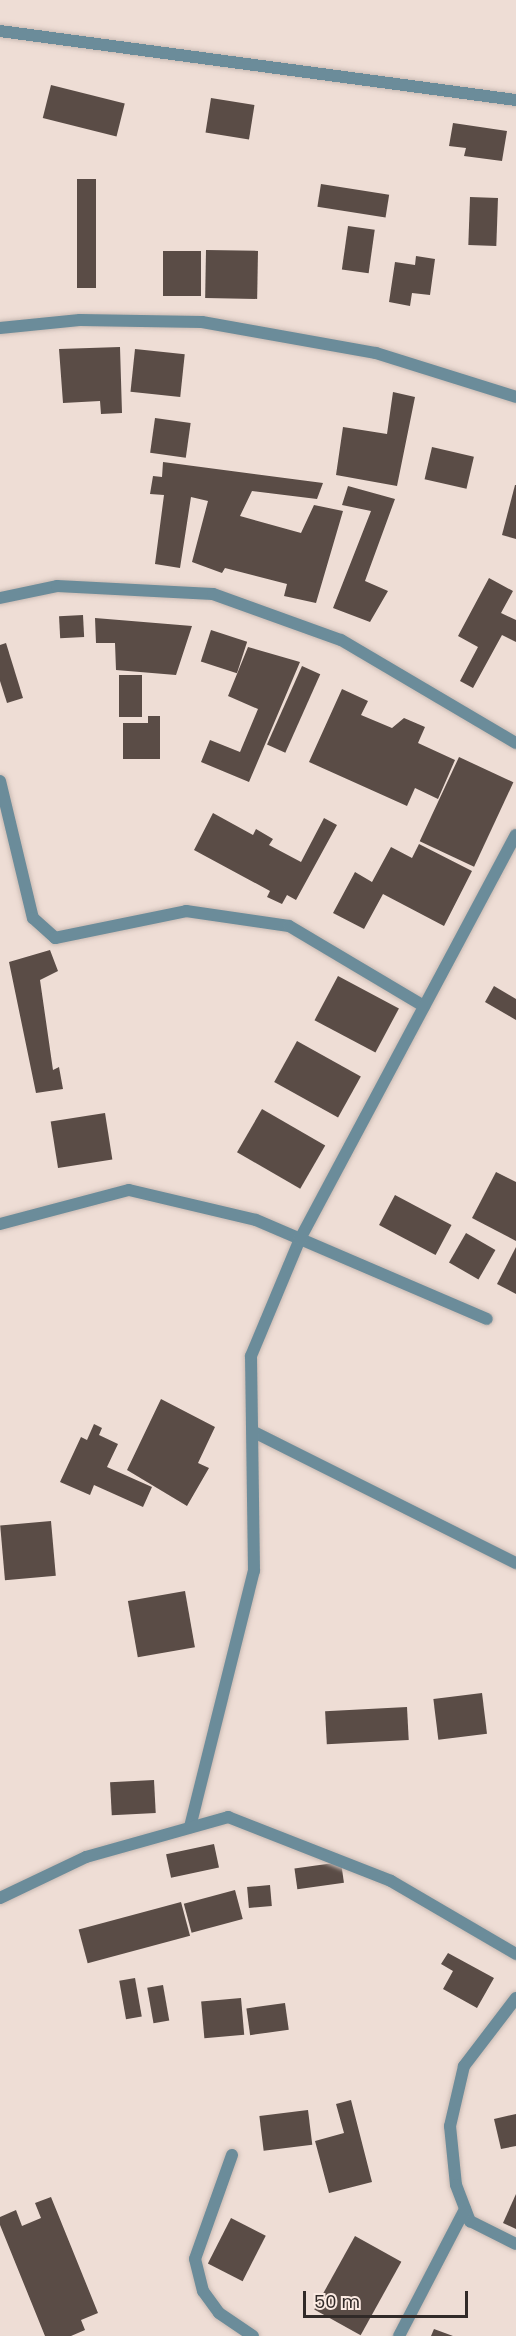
<!DOCTYPE html>
<style>
body{margin:0}
#map{position:relative;width:516px;height:2336px;overflow:hidden;background:#eeddd5;font-family:Poppins,sans-serif}
div>[style]{position:absolute}
.building>*{inset:0;background:#5a4c46;transform-origin:0 0}
.roads{filter:drop-shadow(0 0 2px #c8b9b2) drop-shadow(0 0 2px #c8b9b2)}
.minor>*{height:12px;margin:-6px;padding:0 6px;transform-origin:6px;border-radius:6px;background:#6b8c9a}
span{translate:-50% -50%;white-space:nowrap;text-align:center;line-height:1.15;-webkit-text-stroke:6px #fbeae2;paint-order:stroke}
.scale{position:absolute;left:303px;top:2291px;width:165px;height:27px;box-sizing:border-box;border:3px solid #312a28;border-top:0;padding-left:8px;font-size:18px;line-height:21px;white-space:nowrap;color:#312a28;-webkit-text-stroke:4px #fbeae2;paint-order:stroke}
</style>
<div id="map">
<div class="building">
<i style="left:51px;top:85px;width:76px;height:34px;rotate:14deg"></i>
<i style="left:211px;top:98px;width:44px;height:35px;rotate:9deg"></i>
<i style="clip-path:polygon(453px 123px,507px 131px,502px 161px,464px 156px,466px 148px,449px 146px)"></i>
<i style="left:77px;top:179px;width:19px;height:109px"></i>
<i style="left:321px;top:184px;width:69px;height:23px;rotate:9deg"></i>
<i style="left:470px;top:197px;width:28px;height:48px;rotate:2deg"></i>
<i style="left:348px;top:226px;width:27px;height:44px;rotate:8deg"></i>
<i style="left:206px;top:250px;width:52px;height:48px;rotate:1deg"></i>
<i style="left:163px;top:251px;width:38px;height:45px"></i>
<i style="clip-path:polygon(416px 256px,435px 259px,430px 295px,412px 293px,410px 306px,389px 302px,395px 262px,415px 265px)"></i>
<i style="clip-path:polygon(120px 347px,122px 413px,101px 414px,100px 401px,63px 403px,59px 349px)"></i>
<i style="left:135px;top:349px;width:50px;height:43px;rotate:6deg"></i>
<i style="clip-path:polygon(393px 392px,415px 397px,397px 486px,336px 475px,343px 427px,387px 434px)"></i>
<i style="left:155px;top:418px;width:36px;height:35px;rotate:8deg"></i>
<i style="left:432px;top:447px;width:43px;height:33px;rotate:13deg"></i>
<i style="clip-path:polygon(163px 462px,323px 483px,317px 499px,252px 491px,240px 516px,301px 533px,314px 505px,343px 511px,316px 603px,284px 596px,287px 584px,225px 568px,222px 573px,192px 562px,208px 501px,191px 497px,180px 568px,155px 564px,164px 495px,150px 494px,153px 476px,162px 477px)"></i>
<i style="clip-path:polygon(515px 485px,516px 485px,516px 539px,502px 535px)"></i>
<i style="clip-path:polygon(348px 486px,395px 499px,365px 581px,388px 591px,370px 622px,333px 608px,371px 511px,342px 505px)"></i>
<i style="clip-path:polygon(489px 578px,513px 591px,501px 613px,516px 620px,516px 642px,502px 635px,473px 688px,460px 681px,478px 647px,458px 636px)"></i>
<i style="left:83px;top:615px;width:22px;height:24px;rotate:87deg"></i>
<i style="clip-path:polygon(95px 618px,192px 626px,176px 675px,116px 670px,115px 643px,96px 643px)"></i>
<i style="left:211px;top:630px;width:38px;height:33px;rotate:18deg"></i>
<i style="clip-path:polygon(6px 643px,23px 698px,7px 703px,0 681px,0 645px)"></i>
<i style="clip-path:polygon(248px 647px,300px 662px,249px 782px,201px 762px,210px 740px,240px 752px,258px 709px,228px 696px)"></i>
<i style="left:302px;top:666px;width:20px;height:86px;rotate:24deg"></i>
<i style="left:119px;top:675px;width:23px;height:42px"></i>
<i style="clip-path:polygon(342px 689px,368px 701px,361px 715px,392px 728px,404px 718px,425px 727px,418px 743px,455px 760px,438px 799px,415px 788px,407px 806px,309px 762px)"></i>
<i style="clip-path:polygon(148px 716px,160px 716px,160px 759px,123px 759px,123px 723px,148px 723px)"></i>
<i style="left:459px;top:757px;width:60px;height:93px;rotate:25deg"></i>
<i style="clip-path:polygon(213px 813px,253px 835px,256px 829px,273px 839px,269px 845px,301px 862px,324px 818px,337px 825px,296px 900px,287px 895px,282px 904px,267px 897px,270px 891px,194px 850px)"></i>
<i style="clip-path:polygon(419px 844px,472px 871px,444px 926px,383px 894px,364px 929px,333px 913px,355px 872px,372px 882px,391px 847px,412px 858px)"></i>
<i style="clip-path:polygon(50px 950px,58px 971px,40px 980px,53px 1070px,59px 1067px,63px 1089px,36px 1093px,9px 962px)"></i>
<i style="left:338px;top:976px;width:69px;height:50px;rotate:28deg"></i>
<i style="clip-path:polygon(494px 986px,516px 999px,516px 1020px,485px 1002px)"></i>
<i style="left:297px;top:1041px;width:73px;height:47px;rotate:29deg"></i>
<i style="left:262px;top:1109px;width:73px;height:50px;rotate:30deg"></i>
<i style="left:105px;top:1113px;width:47px;height:55px;rotate:81deg"></i>
<i style="clip-path:polygon(496px 1172px,516px 1182px,516px 1241px,472px 1218px)"></i>
<i style="left:395px;top:1195px;width:64px;height:34px;rotate:28deg"></i>
<i style="left:466px;top:1233px;width:34px;height:34px;rotate:30deg"></i>
<i style="clip-path:polygon(516px 1247px,516px 1294px,497px 1284px)"></i>
<i style="clip-path:polygon(161px 1399px,215px 1427px,198px 1463px,209px 1468px,187px 1506px,127px 1470px)"></i>
<i style="clip-path:polygon(94px 1424px,102px 1428px,99px 1435px,118px 1444px,107px 1467px,152px 1487px,143px 1507px,94px 1485px,90px 1495px,60px 1482px,81px 1437px,87px 1440px)"></i>
<i style="left:51px;top:1521px;width:55px;height:51px;rotate:85deg"></i>
<i style="left:185px;top:1591px;width:57px;height:58px;rotate:80deg"></i>
<i style="left:482px;top:1693px;width:41px;height:49px;rotate:83deg"></i>
<i style="left:407px;top:1707px;width:33px;height:82px;rotate:87deg"></i>
<i style="left:154px;top:1780px;width:33px;height:44px;rotate:87deg"></i>
<i style="left:214px;top:1844px;width:24px;height:49px;rotate:78deg"></i>
<i style="left:341px;top:1862px;width:21px;height:47px;rotate:82deg"></i>
<i style="left:270px;top:1885px;width:21px;height:23px;rotate:85deg"></i>
<i style="left:235px;top:1890px;width:30px;height:53px;rotate:75deg"></i>
<i style="left:181px;top:1902px;width:35px;height:106px;rotate:75deg"></i>
<i style="clip-path:polygon(448px 1953px,494px 1978px,477px 2008px,443px 1989px,453px 1971px,441px 1964px)"></i>
<i style="left:135px;top:1978px;width:39px;height:16px;rotate:80deg"></i>
<i style="left:163px;top:1985px;width:36px;height:16px;rotate:80deg"></i>
<i style="left:241px;top:1998px;width:37px;height:40px;rotate:85deg"></i>
<i style="left:285px;top:2003px;width:27px;height:39px;rotate:82deg"></i>
<i style="clip-path:polygon(351px 2100px,372px 2182px,329px 2193px,315px 2141px,344px 2133px,336px 2104px)"></i>
<i style="left:308px;top:2110px;width:35px;height:49px;rotate:83deg"></i>
<i style="clip-path:polygon(516px 2114px,516px 2146px,501px 2149px,494px 2119px)"></i>
<i style="clip-path:polygon(516px 2194px,516px 2229px,503px 2223px)"></i>
<i style="clip-path:polygon(51px 2197px,98px 2313px,81px 2320px,85px 2330px,71px 2336px,45px 2336px,0 2225px,0 2217px,16px 2210px,22px 2226px,41px 2218px,35px 2203px)"></i>
<i style="left:231px;top:2218px;width:39px;height:51px;rotate:27deg"></i>
<i style="left:355px;top:2236px;width:53px;height:84px;rotate:29deg"></i>
<i style="clip-path:polygon(434px 2329px,453px 2336px,431px 2336px)"></i>
</div>
<div class="roads">
<div class="minor">
<i style="left:0;top:31px;width:521px;rotate:7.62deg"></i>
<i style="left:0;top:328px;width:80px;rotate:-5.7deg"></i>
<i style="left:80px;top:320px;width:122px;rotate:0.9deg"></i>
<i style="left:202px;top:322px;width:177px;rotate:10.1deg"></i>
<i style="left:376px;top:353px;width:147px;rotate:17.4deg"></i>
<i style="left:0;top:598px;width:58px;rotate:-11.9deg"></i>
<i style="left:57px;top:586px;width:156px;rotate:2.9deg"></i>
<i style="left:213px;top:594px;width:136px;rotate:19.8deg"></i>
<i style="left:341px;top:640px;width:203px;rotate:30.5deg"></i>
<i style="left:0;top:781px;width:141px;rotate:76.5deg"></i>
<i style="left:33px;top:918px;width:30px;rotate:42deg"></i>
<i style="left:55px;top:938px;width:134px;rotate:-11.6deg"></i>
<i style="left:186px;top:911px;width:104px;rotate:8.3deg"></i>
<i style="left:289px;top:926px;width:157px;rotate:30.7deg"></i>
<i style="left:0;top:1224px;width:133px;rotate:-14.8deg"></i>
<i style="left:129px;top:1190px;width:130px;rotate:13.3deg"></i>
<i style="left:256px;top:1220px;width:251px;rotate:23.2deg"></i>
<i style="left:254px;top:1432px;width:293px;rotate:26.6deg"></i>
<i style="left:190px;top:1827px;width:264px;rotate:-76deg"></i>
<i style="left:254px;top:1571px;width:215px;rotate:-90.8deg"></i>
<i style="left:251px;top:1356px;width:127px;rotate:-67.3deg"></i>
<i style="left:300px;top:1239px;width:458px;rotate:-61.9deg"></i>
<i style="left:0;top:1898px;width:95px;rotate:-25.5deg"></i>
<i style="left:86px;top:1857px;width:148px;rotate:-15.7deg"></i>
<i style="left:228px;top:1817px;width:175px;rotate:21.4deg"></i>
<i style="left:391px;top:1881px;width:145px;rotate:30.3deg"></i>
<i style="left:516px;top:1998px;width:86px;rotate:127.4deg"></i>
<i style="left:464px;top:2066px;width:62px;rotate:103.1deg"></i>
<i style="left:450px;top:2126px;width:59px;rotate:84.2deg"></i>
<i style="left:456px;top:2185px;width:39px;rotate:69deg"></i>
<i style="left:470px;top:2221px;width:51px;rotate:26.6deg"></i>
<i style="left:232px;top:2155px;width:110px;rotate:109.6deg"></i>
<i style="left:195px;top:2259px;width:33px;rotate:76deg"></i>
<i style="left:203px;top:2291px;width:27px;rotate:54deg"></i>
<i style="left:219px;top:2313px;width:41px;rotate:34.1deg"></i>
<i style="left:399px;top:2336px;width:143px;rotate:-62.5deg"></i>
</div>
</div>
<div class="scale">50 m</div>
</div>
